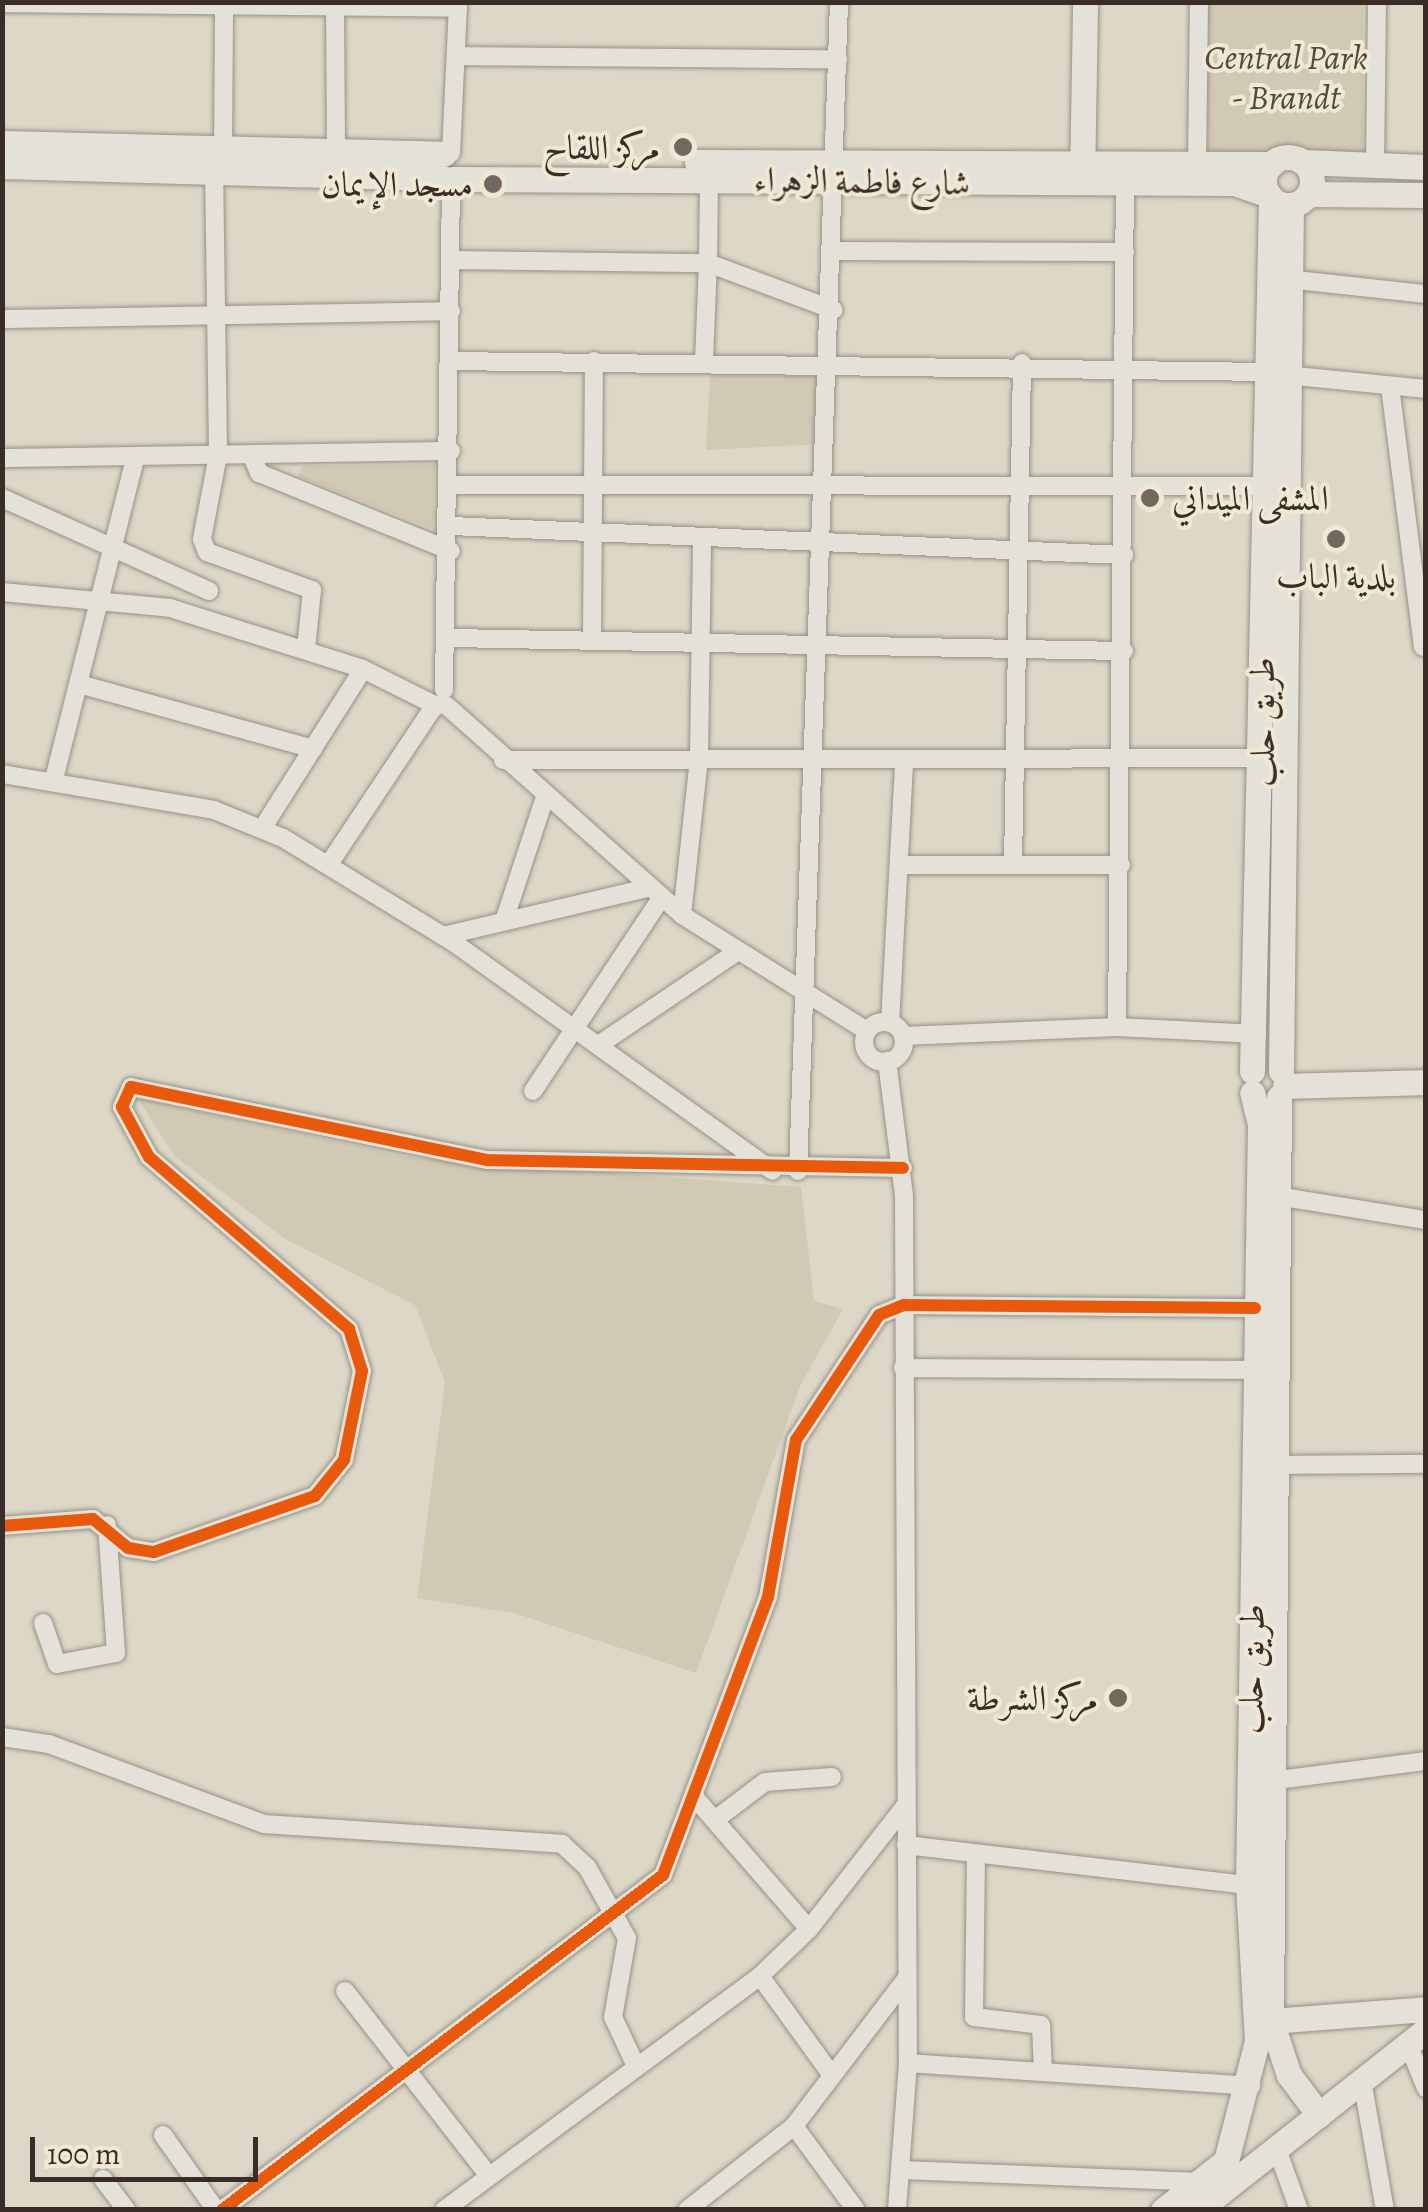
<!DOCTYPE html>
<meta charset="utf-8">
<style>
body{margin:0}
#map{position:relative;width:1428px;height:2212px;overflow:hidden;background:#dcd7c6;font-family:Alegreya,Amiri,serif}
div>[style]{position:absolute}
.green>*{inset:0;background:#d1c9b3;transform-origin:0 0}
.roads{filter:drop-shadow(0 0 2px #969187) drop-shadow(0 0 2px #969187)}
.street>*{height:18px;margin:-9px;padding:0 9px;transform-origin:9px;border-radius:9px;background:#e4e1d9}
.street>.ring{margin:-9px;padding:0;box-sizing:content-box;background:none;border:18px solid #e4e1d9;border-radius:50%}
.secondary>*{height:25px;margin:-12.5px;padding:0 12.5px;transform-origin:12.5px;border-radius:12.5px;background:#e4e1d9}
.secondary>.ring{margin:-12.5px;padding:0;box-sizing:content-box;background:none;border:25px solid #e4e1d9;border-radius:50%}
.cycleway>*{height:12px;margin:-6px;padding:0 6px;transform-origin:6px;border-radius:6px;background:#e8590c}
.dots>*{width:28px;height:28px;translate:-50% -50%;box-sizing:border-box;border:5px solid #eee8d4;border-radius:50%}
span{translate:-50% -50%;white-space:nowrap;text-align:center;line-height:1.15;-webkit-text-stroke:8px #eee8d4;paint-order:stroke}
.park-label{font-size:35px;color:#56493f;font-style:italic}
.poi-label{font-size:35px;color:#3a2c26}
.right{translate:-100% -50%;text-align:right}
.left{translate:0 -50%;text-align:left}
.street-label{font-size:35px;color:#3a2c26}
.frame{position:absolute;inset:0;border:5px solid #3a2c26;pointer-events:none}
.scale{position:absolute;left:30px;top:2137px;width:228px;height:45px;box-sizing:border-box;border:5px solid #3a2c26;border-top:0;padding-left:12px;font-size:30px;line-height:35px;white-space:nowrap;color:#3a2c26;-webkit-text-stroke:8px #eee8d4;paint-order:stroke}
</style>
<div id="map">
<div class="green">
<i style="left:1208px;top:3px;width:155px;height:149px"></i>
<i style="clip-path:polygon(710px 376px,816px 376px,821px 444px,706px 450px)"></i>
<i style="clip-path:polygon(435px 464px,433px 529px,298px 476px,302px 466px)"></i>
<i style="clip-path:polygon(138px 1099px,419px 1159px,801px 1187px,814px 1301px,843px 1309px,801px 1384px,696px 1673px,514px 1613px,417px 1598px,445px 1382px,415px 1305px,287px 1240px,175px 1157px)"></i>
</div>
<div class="roads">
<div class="street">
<i style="left:2px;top:3px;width:456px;rotate:0.6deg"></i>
<i style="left:335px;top:6px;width:148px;rotate:89.6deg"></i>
<i style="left:457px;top:56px;width:381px;rotate:0.5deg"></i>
<i style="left:451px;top:153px;width:151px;rotate:-87.3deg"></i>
<i style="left:223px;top:154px;width:149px;rotate:-89.6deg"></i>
<i style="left:1197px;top:164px;width:162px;rotate:-89.3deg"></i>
<i style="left:214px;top:165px;width:290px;rotate:89.2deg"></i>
<i style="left:218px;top:455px;width:86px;rotate:100.8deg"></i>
<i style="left:202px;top:539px;width:14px;rotate:69deg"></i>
<i style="left:207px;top:552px;width:112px;rotate:19.9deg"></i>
<i style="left:312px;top:590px;width:59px;rotate:95.8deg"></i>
<i style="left:1375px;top:166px;width:164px;rotate:-89.3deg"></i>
<i style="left:835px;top:251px;width:290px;rotate:0.2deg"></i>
<i style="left:450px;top:260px;width:258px;rotate:0.7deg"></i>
<i style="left:708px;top:263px;width:84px;rotate:-89.3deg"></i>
<i style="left:1287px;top:279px;width:140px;rotate:6.2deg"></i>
<i style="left:2px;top:319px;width:449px;rotate:-1deg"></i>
<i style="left:450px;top:361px;width:815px;rotate:0.77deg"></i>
<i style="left:704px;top:361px;width:98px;rotate:-87.7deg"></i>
<i style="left:708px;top:263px;width:134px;rotate:20.5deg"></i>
<i style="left:1286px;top:375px;width:141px;rotate:5.7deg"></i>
<i style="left:1390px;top:386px;width:263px;rotate:82.8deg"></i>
<i style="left:251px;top:454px;width:21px;rotate:67deg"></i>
<i style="left:259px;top:473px;width:207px;rotate:22.1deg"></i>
<i style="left:2px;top:458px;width:449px;rotate:-0.9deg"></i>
<i style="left:451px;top:485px;width:812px;rotate:0.07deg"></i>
<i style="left:2px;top:498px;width:227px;rotate:24.2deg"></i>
<i style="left:451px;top:526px;width:674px;rotate:2.47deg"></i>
<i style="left:2px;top:592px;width:169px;rotate:5.4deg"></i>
<i style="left:170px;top:608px;width:202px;rotate:17.5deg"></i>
<i style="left:363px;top:669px;width:83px;rotate:26.6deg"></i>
<i style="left:451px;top:638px;width:673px;rotate:1.11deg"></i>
<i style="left:592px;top:640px;width:279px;rotate:-89.6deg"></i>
<i style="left:79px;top:684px;width:243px;rotate:15.5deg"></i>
<i style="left:444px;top:690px;width:510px;rotate:-89.21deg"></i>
<i style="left:447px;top:706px;width:314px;rotate:41.6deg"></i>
<i style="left:682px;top:915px;width:218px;rotate:32.1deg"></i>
<i style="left:503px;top:760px;width:759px;rotate:-0.15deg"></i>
<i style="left:2px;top:774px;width:215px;rotate:9.6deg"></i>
<i style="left:214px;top:810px;width:74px;rotate:22.1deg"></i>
<i style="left:283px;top:838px;width:199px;rotate:31.5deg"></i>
<i style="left:453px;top:942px;width:393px;rotate:35.6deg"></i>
<i style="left:54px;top:779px;width:333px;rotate:-75.8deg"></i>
<i style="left:262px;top:829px;width:189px;rotate:-57.7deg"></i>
<i style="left:329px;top:864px;width:191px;rotate:-56.3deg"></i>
<i style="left:902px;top:865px;width:219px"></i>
<i style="left:1013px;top:865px;width:502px;rotate:-88.97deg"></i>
<i style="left:682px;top:915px;width:158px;rotate:-83.8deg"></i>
<i style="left:699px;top:758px;width:221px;rotate:-89.2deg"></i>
<i style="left:505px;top:918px;width:124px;rotate:-71.7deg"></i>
<i style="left:443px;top:936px;width:211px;rotate:-13.2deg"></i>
<i class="ring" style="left:864px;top:1022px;width:22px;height:22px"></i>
<i style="left:890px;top:1023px;width:262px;rotate:-86.9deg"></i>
<i style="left:1117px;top:1027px;width:854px;rotate:-89.46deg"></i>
<i style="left:903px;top:1036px;width:214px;rotate:-2.4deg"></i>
<i style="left:1117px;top:1027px;width:140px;rotate:2.9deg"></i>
<i style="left:600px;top:1044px;width:166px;rotate:-34deg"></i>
<i style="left:887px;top:1061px;width:136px;rotate:82.8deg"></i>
<i style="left:904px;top:1196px;width:867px;rotate:89.74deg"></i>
<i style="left:908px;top:2063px;width:147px;rotate:94.3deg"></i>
<i style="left:533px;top:1091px;width:232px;rotate:-56.4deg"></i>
<i style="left:798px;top:1171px;width:1170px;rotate:-87.99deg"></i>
<i style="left:1277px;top:1196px;width:151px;rotate:9.2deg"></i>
<i style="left:903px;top:1368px;width:352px;rotate:0.3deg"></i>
<i style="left:1273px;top:1465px;width:153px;rotate:-0.4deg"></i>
<i style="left:2px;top:1526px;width:91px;rotate:-4.4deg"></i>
<i style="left:93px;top:1519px;width:45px;rotate:39.6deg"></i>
<i style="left:128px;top:1548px;width:26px;rotate:9deg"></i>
<i style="left:154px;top:1552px;width:170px;rotate:-19.2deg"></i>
<i style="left:315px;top:1496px;width:46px;rotate:-51.1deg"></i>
<i style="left:344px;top:1460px;width:91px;rotate:-78.6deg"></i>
<i style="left:362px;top:1371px;width:44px;rotate:-107.2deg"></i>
<i style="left:349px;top:1329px;width:264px;rotate:-139.3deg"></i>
<i style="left:149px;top:1157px;width:57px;rotate:-118.4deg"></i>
<i style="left:122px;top:1107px;width:22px;rotate:-66deg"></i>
<i style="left:131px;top:1087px;width:363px;rotate:11.6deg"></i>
<i style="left:487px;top:1160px;width:416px;rotate:1.1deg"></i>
<i style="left:43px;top:1623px;width:43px;rotate:71.1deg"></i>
<i style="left:57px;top:1664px;width:60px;rotate:-10.6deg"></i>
<i style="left:116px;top:1653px;width:128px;rotate:-94deg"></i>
<i style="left:2px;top:1737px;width:48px;rotate:8.5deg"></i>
<i style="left:49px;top:1744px;width:229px;rotate:20.4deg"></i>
<i style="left:264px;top:1824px;width:299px;rotate:3.8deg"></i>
<i style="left:562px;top:1844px;width:34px;rotate:43deg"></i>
<i style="left:587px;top:1867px;width:81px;rotate:60.6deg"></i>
<i style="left:627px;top:1938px;width:80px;rotate:100deg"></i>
<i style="left:613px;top:2017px;width:54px;rotate:64.9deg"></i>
<i style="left:1270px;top:1781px;width:157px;rotate:-7.3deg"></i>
<i style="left:696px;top:1799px;width:172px;rotate:49deg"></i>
<i style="left:720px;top:1816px;width:56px;rotate:-37.1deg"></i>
<i style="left:765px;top:1782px;width:67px;rotate:-4.3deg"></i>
<i style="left:906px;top:1845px;width:344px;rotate:6.7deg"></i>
<i style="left:976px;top:1854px;width:163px;rotate:90.7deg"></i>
<i style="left:974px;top:2017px;width:67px;rotate:6.8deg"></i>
<i style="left:1041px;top:2025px;width:47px;rotate:87.6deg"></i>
<i style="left:760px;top:1976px;width:121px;rotate:54.1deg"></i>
<i style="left:345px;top:1991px;width:234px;rotate:52.1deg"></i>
<i style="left:1408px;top:2044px;width:48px;rotate:67.8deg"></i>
<i style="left:908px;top:2063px;width:344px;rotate:3.8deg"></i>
<i style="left:1362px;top:2080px;width:132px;rotate:80deg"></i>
<i style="left:794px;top:2126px;width:104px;rotate:53.6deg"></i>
<i style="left:163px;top:2135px;width:92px;rotate:54.8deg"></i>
<i style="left:1277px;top:2149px;width:65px;rotate:70.2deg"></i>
<i style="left:905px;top:2170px;width:293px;rotate:2.3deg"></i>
<i style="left:103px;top:2179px;width:39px;rotate:53deg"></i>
<i style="left:222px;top:2210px;width:554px;rotate:-37.22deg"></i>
<i style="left:663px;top:1875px;width:297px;rotate:-69.3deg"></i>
<i style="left:768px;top:1597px;width:159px;rotate:-79.9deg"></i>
<i style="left:796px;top:1440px;width:150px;rotate:-56.4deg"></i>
<i style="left:879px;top:1315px;width:27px;rotate:-22deg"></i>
<i style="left:904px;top:1305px;width:351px;rotate:0.5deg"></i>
<i style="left:444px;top:2210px;width:393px;rotate:-36.5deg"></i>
<i style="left:760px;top:1976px;width:68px;rotate:-43.8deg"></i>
<i style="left:809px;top:1929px;width:156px;rotate:-52deg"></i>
<i style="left:687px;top:2210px;width:136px;rotate:-38.1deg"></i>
<i style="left:794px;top:2126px;width:185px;rotate:-52.7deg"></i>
</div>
<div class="secondary">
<i style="left:2px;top:143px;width:442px;rotate:1.4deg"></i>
<i class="ring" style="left:1264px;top:157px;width:23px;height:23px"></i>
<i style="left:697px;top:162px;width:575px;rotate:0.2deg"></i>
<i style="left:1303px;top:162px;width:123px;rotate:2.3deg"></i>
<i style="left:2px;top:166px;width:441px;rotate:1.6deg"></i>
<i style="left:453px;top:179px;width:781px;rotate:0.29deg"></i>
<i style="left:1234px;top:183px;width:37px;rotate:19deg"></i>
<i style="left:1082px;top:180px;width:178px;rotate:-89deg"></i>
<i style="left:1309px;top:194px;width:117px;rotate:0.5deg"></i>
<i style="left:1252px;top:1071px;width:873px;rotate:-88.75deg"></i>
<i style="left:1281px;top:1071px;width:866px;rotate:-89.34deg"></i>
<i style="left:1285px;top:1086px;width:141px;rotate:-1.6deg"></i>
<i style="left:1279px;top:1097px;width:924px;rotate:90.5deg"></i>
<i style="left:1271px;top:2021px;width:57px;rotate:71.6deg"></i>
<i style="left:1289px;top:2075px;width:50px;rotate:53.1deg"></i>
<i style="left:1271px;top:2021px;width:155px;rotate:-4.4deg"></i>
<i style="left:1163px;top:2210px;width:80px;rotate:-37.9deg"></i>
<i style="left:1226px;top:2161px;width:124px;rotate:-75.5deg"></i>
<i style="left:1257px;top:2041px;width:156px;rotate:-93.3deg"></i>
<i style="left:1248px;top:1885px;width:761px;rotate:-89.1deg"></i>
<i style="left:1260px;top:1124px;width:32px;rotate:-104deg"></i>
<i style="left:1198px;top:2210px;width:290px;rotate:-38.3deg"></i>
</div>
</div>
<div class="cycleway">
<i style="left:2px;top:1526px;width:91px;rotate:-4.4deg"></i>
<i style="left:93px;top:1519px;width:45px;rotate:39.6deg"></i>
<i style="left:128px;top:1548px;width:26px;rotate:9deg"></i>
<i style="left:154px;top:1552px;width:170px;rotate:-19.2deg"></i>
<i style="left:315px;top:1496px;width:46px;rotate:-51.1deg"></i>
<i style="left:344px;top:1460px;width:91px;rotate:-78.6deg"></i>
<i style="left:362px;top:1371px;width:44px;rotate:-107.2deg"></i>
<i style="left:349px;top:1329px;width:264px;rotate:-139.3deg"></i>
<i style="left:149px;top:1157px;width:57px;rotate:-118.4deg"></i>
<i style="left:122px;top:1107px;width:22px;rotate:-66deg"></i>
<i style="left:131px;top:1087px;width:363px;rotate:11.6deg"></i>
<i style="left:487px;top:1160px;width:416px;rotate:1.1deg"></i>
<i style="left:222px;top:2210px;width:554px;rotate:-37.22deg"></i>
<i style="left:663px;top:1875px;width:297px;rotate:-69.3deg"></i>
<i style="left:768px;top:1597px;width:159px;rotate:-79.9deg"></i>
<i style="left:796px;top:1440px;width:150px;rotate:-56.4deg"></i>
<i style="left:879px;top:1315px;width:27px;rotate:-22deg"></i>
<i style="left:904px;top:1305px;width:351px;rotate:0.5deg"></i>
</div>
<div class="dots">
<i style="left:683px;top:147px;background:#73685e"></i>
<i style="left:493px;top:184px;background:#73685e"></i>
<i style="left:1150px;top:498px;background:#73685e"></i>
<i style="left:1336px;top:539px;background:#73685e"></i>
<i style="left:1118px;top:1698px;background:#73685e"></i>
</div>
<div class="park-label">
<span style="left:1286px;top:77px">Central Park<br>- Brandt</span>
</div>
<div class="poi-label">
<span class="right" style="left:660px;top:147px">مركز اللقاح</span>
<span class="right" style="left:473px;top:184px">مسجد الإيمان</span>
<span class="left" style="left:1172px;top:498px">المشفى الميداني</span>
<span style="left:1336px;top:576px">بلدية الباب</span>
<span class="right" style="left:1098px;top:1698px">مركز الشرطة</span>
</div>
<div class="street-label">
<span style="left:862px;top:181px;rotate:1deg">شارع فاطمة الزهراء</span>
<span style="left:1262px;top:722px;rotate:-90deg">طريق حلب</span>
<span style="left:1251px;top:1669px;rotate:-89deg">طريق حلب</span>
</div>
<div class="frame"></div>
<div class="scale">100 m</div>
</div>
